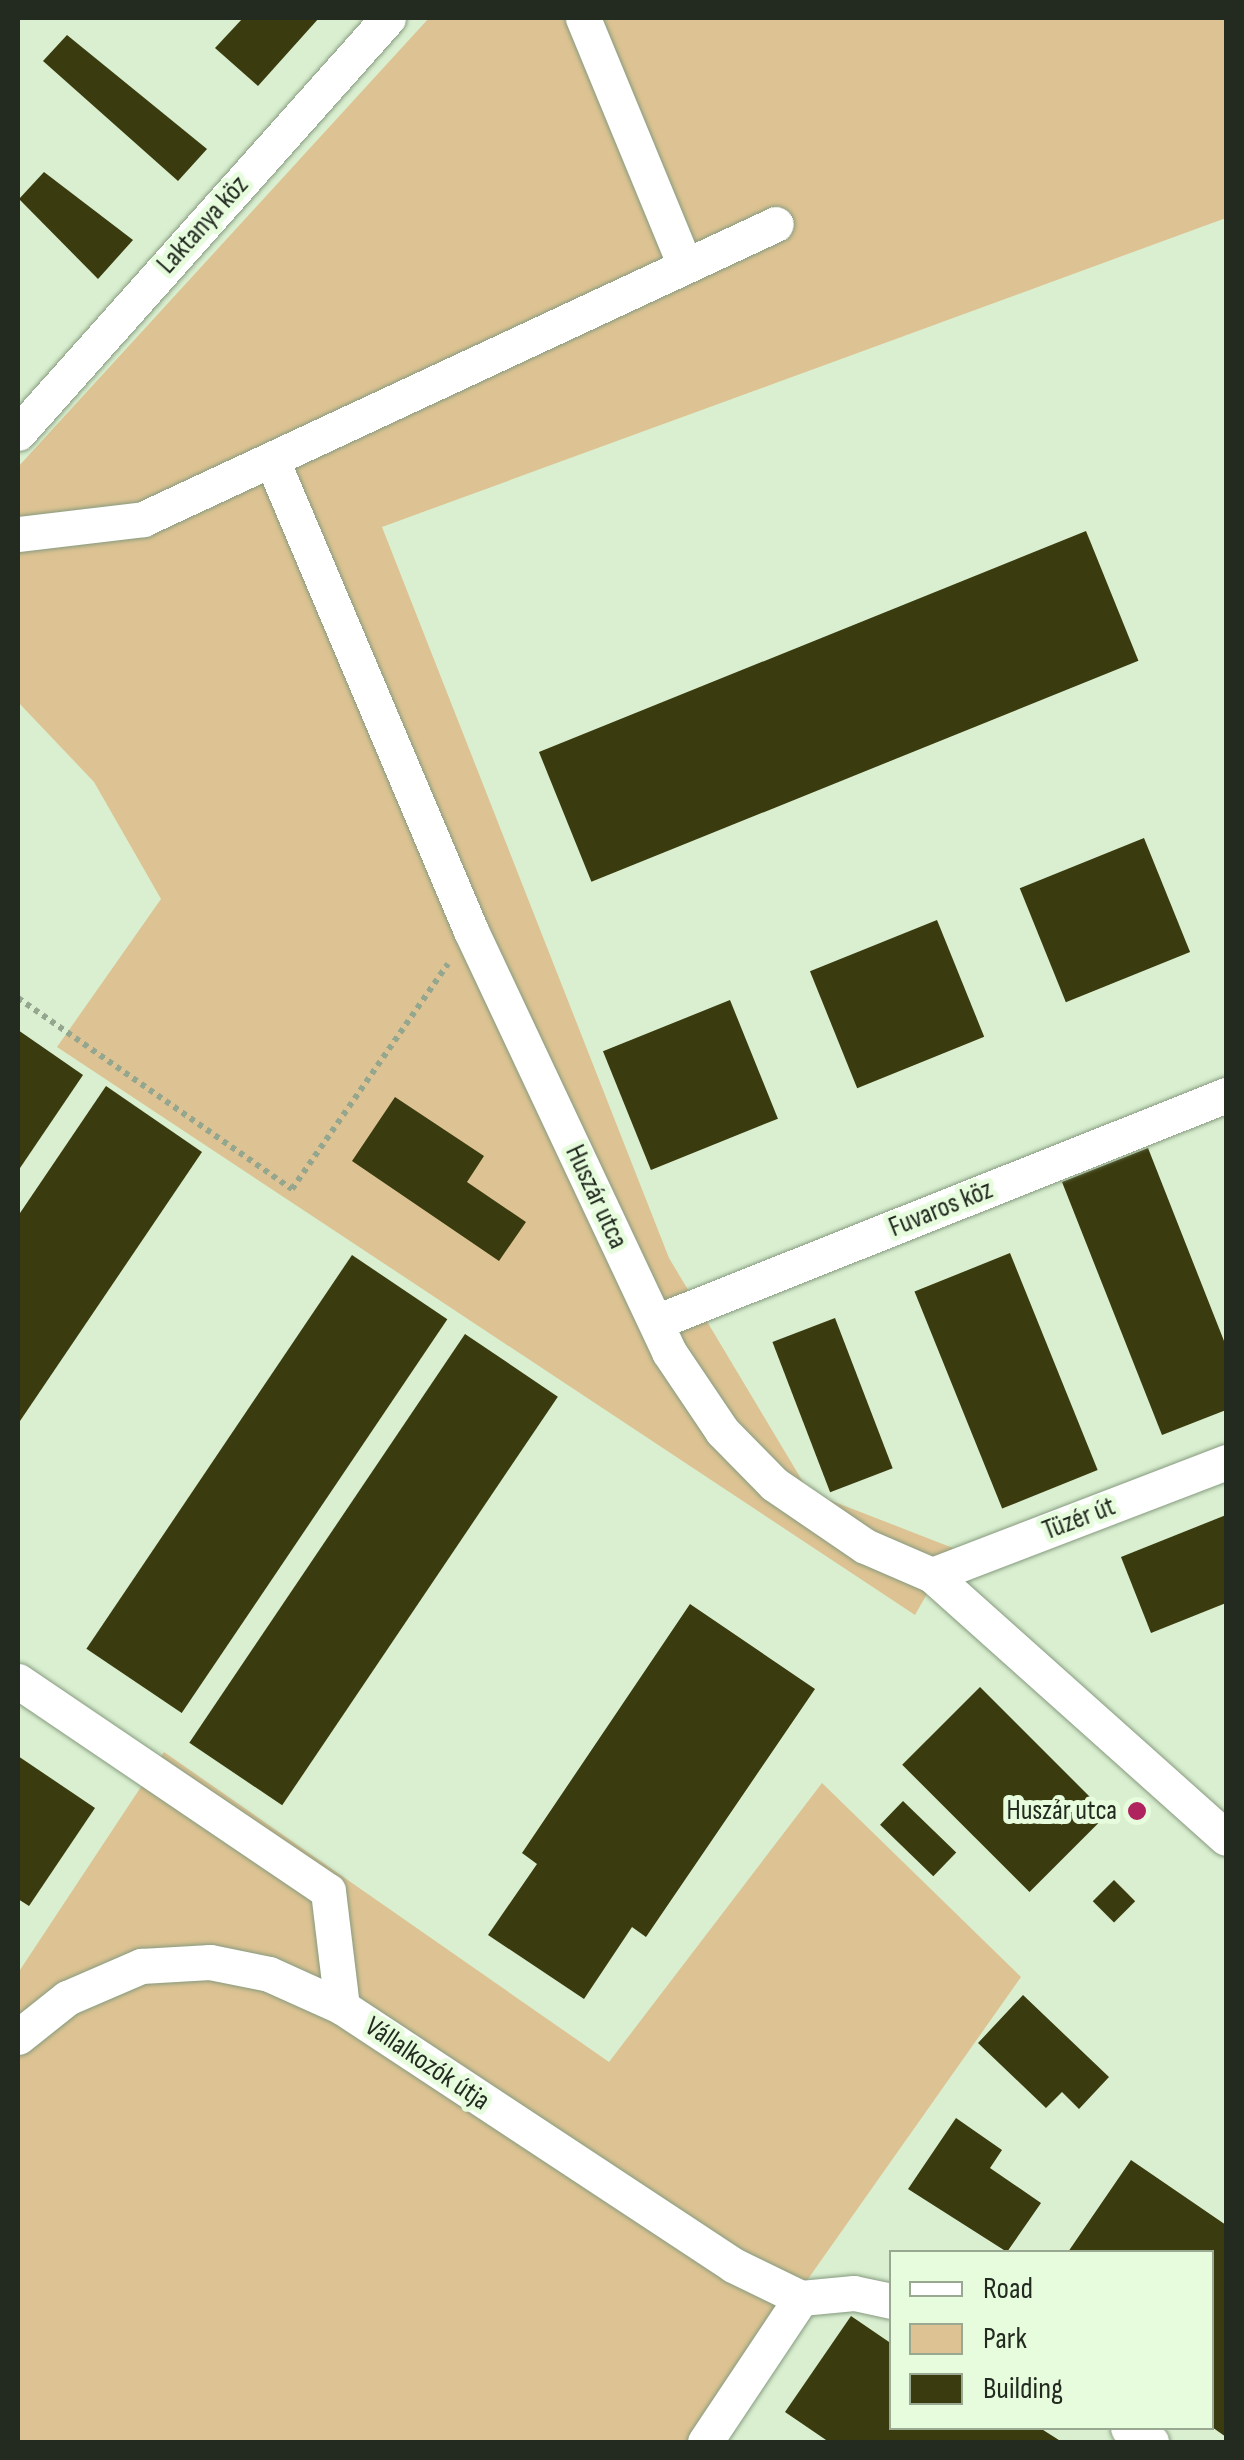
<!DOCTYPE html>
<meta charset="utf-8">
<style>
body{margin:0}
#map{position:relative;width:1244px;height:2460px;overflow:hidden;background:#d9efd0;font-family:"Sofia Sans Condensed",sans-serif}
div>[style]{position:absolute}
.green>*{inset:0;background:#ddc393}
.building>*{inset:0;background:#3a3b0e;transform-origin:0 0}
.path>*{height:6px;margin-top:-3px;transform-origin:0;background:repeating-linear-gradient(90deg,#95a68e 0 5px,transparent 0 10px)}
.roads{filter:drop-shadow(0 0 2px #869a7e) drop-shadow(0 0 2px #869a7e)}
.street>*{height:35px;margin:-17.5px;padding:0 17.5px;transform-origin:17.5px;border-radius:17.5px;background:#fff}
.dots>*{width:28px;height:28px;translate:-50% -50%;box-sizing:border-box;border:5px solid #e6fcdd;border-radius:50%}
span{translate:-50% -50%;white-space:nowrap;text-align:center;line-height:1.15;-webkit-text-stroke:10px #e6fcdd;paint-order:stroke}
.street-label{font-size:28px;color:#232b20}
.poi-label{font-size:28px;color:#232b20}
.right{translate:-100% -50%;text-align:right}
.frame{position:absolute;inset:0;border:20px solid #232b20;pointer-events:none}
.legend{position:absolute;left:889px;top:2250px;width:325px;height:180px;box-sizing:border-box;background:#e6fcdd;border:2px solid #98a891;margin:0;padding:12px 18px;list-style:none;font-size:30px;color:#232b20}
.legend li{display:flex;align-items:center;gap:20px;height:50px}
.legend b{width:50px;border:2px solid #98a891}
</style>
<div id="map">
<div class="green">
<i style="clip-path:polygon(429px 18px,1226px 18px,1226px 218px,382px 527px,669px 1258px,809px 1492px,953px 1548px,915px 1615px,57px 1047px,161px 899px,94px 782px,18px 702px,18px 467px)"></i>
<i style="clip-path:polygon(164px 1752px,609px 2062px,822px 1783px,1021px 1977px,693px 2442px,18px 2442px,18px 1973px)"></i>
</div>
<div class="building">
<i style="clip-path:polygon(243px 18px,319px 18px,258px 86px,215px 48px)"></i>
<i style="clip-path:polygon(67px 35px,207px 149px,178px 181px,43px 61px)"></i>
<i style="clip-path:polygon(44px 172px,133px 240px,98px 279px,19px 199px)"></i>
<i style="left:1086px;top:531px;width:140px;height:590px;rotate:68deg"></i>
<i style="left:1144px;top:838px;width:123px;height:134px;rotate:68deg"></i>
<i style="left:937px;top:920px;width:126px;height:137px;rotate:68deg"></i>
<i style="left:730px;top:1000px;width:128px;height:137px;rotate:68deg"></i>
<i style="clip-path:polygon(18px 1030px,83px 1075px,18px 1171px)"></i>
<i style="clip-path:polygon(106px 1086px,202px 1152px,18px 1424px,18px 1216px)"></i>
<i style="clip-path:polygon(395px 1097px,484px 1156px,467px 1182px,526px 1222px,499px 1261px,352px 1161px)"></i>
<i style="clip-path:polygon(1148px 1148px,1226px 1346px,1226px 1410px,1162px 1435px,1062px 1182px)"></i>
<i style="left:1010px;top:1253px;width:234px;height:103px;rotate:68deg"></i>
<i style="left:352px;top:1255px;width:115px;height:475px;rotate:34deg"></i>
<i style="left:835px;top:1318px;width:161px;height:67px;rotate:69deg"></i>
<i style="left:465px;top:1334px;width:112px;height:493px;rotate:34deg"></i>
<i style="clip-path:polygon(1226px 1515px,1226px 1603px,1151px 1633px,1121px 1557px)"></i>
<i style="clip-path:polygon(690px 1604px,815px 1689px,646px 1937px,632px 1927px,584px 1999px,488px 1935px,537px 1864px,522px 1853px)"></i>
<i style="left:980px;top:1687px;width:180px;height:110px;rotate:45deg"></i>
<i style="clip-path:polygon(18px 1756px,95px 1808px,29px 1906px,18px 1899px)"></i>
<i style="left:903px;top:1801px;width:74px;height:33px;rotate:44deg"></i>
<i style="left:1114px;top:1880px;width:30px;height:30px;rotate:45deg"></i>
<i style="clip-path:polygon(1023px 1995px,1109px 2077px,1079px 2109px,1062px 2092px,1046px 2108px,978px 2043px)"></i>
<i style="clip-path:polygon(956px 2118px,1002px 2150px,990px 2168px,1041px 2203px,1007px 2252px,908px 2189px)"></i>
<i style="clip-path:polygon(1131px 2160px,1226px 2225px,1226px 2437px,1212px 2427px,1212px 2252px,1068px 2252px)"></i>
<i style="clip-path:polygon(851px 2316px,892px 2344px,892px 2428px,1040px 2428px,1062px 2442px,829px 2442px,785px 2412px)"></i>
</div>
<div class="path">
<i style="left:18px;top:998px;width:334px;rotate:34.9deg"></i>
<i style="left:292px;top:1189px;width:274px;rotate:-55.3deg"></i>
</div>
<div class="roads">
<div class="street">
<i style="left:583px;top:18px;width:263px;rotate:67.6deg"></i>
<i style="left:18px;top:433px;width:556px;rotate:-48.28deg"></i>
<i style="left:274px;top:465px;width:506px;rotate:67.08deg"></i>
<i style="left:471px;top:931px;width:465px;rotate:64.8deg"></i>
<i style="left:669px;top:1352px;width:95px;rotate:56.1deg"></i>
<i style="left:722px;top:1431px;width:74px;rotate:45.5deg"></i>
<i style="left:774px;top:1484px;width:110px;rotate:34.3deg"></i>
<i style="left:865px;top:1546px;width:73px;rotate:23.4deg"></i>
<i style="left:932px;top:1575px;width:394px;rotate:41.8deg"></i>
<i style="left:18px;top:534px;width:126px;rotate:-6.8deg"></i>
<i style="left:143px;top:519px;width:698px;rotate:-24.99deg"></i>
<i style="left:656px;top:1322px;width:614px;rotate:-21.71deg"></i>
<i style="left:932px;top:1575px;width:315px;rotate:-21deg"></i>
<i style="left:18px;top:1681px;width:374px;rotate:34.1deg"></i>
<i style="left:328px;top:1891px;width:117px;rotate:83.1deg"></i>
<i style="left:18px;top:2037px;width:63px;rotate:-38.5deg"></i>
<i style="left:67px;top:1998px;width:81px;rotate:-23.4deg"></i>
<i style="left:141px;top:1966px;width:69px;rotate:-3.3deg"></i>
<i style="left:210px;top:1962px;width:60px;rotate:11.5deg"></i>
<i style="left:269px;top:1974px;width:80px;rotate:24.3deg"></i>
<i style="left:342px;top:2007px;width:468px;rotate:33.4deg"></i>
<i style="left:733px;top:2265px;width:76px;rotate:25.9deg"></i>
<i style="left:801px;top:2298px;width:53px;rotate:-5.4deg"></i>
<i style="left:854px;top:2293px;width:39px;rotate:12deg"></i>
<i style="left:1128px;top:2428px;width:27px;rotate:31deg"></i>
<i style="left:705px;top:2442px;width:173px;rotate:-56.3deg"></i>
</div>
</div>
<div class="dots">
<i style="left:1137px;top:1811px;background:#af235f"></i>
</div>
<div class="street-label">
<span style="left:203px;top:225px;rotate:-48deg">Laktanya köz</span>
<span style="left:596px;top:1197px;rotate:65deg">Huszár utca</span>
<span style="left:941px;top:1209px;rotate:-22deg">Fuvaros köz</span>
<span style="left:1079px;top:1519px;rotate:-21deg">Tüzér út</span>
<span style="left:427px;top:2064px;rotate:34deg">Vállalkozók útja</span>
</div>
<div class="poi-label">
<span class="right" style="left:1117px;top:1811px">Huszár utca</span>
</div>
<div class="frame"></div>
<ul class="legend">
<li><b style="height:12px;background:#fff"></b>Road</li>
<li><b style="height:28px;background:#ddc393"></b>Park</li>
<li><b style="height:28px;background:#3a3b0e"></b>Building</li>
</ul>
</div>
